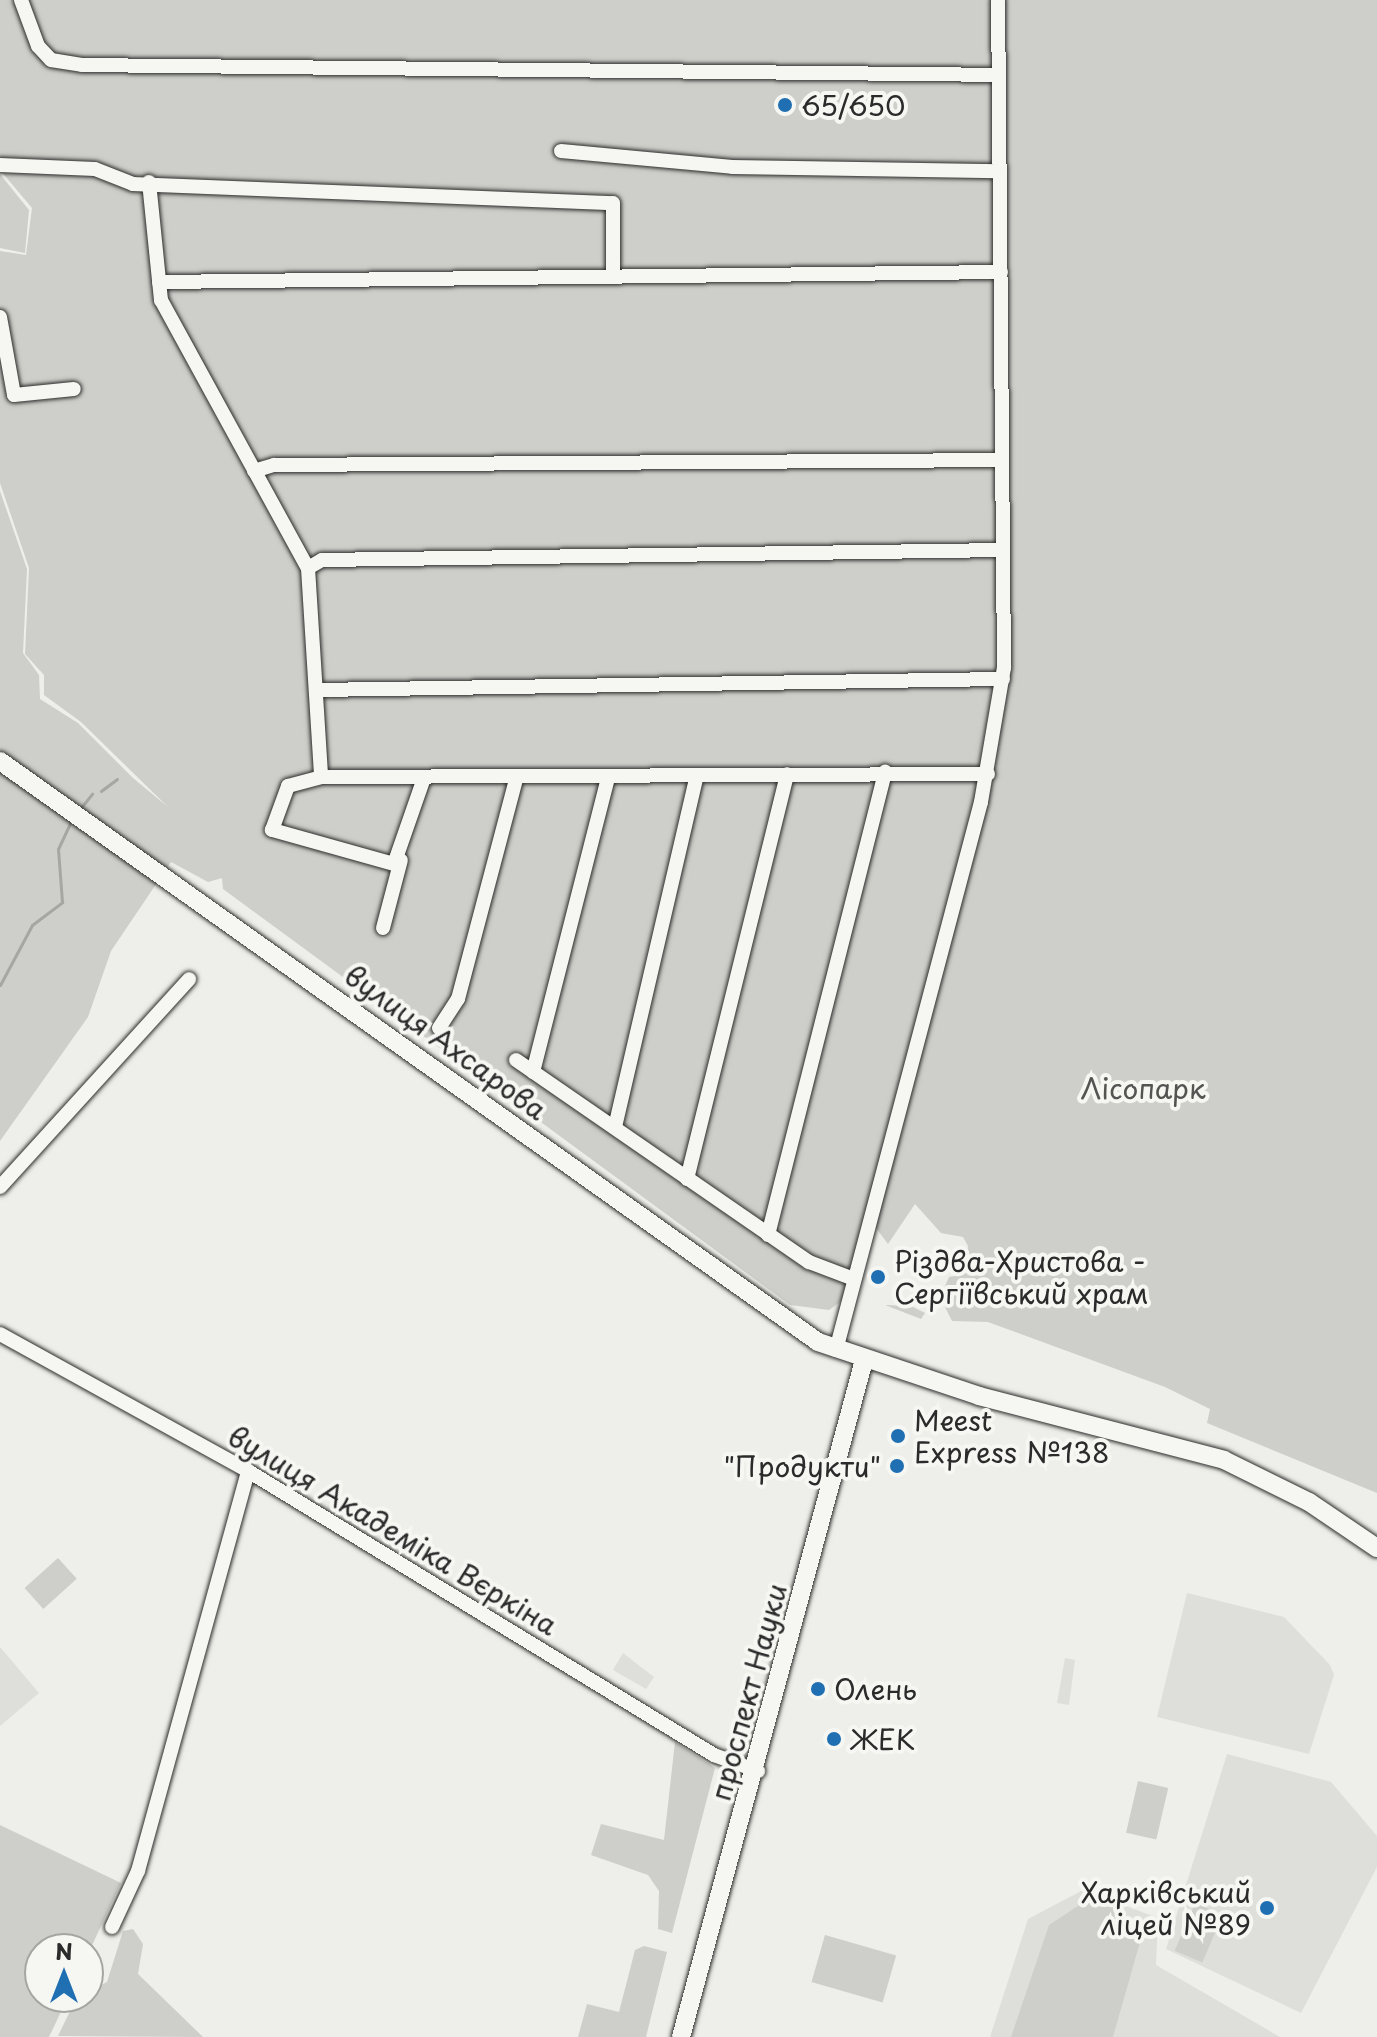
<!DOCTYPE html>
<meta charset="utf-8">
<style>
body{margin:0}
#map{position:relative;width:1377px;height:2037px;overflow:hidden;background:#eeeeea;font-family:"Playpen Sans",sans-serif}
div>[style]{position:absolute}
.built>*{inset:0;background:#dededb}
.green>*{inset:0;background:#cececa;transform-origin:0 0}
.stream>*{height:3px;margin:-1.5px;padding:0 1.5px;transform-origin:1.5px;border-radius:1.5px;background:#a6a6a3}
.roads{filter:drop-shadow(0 0 2px #2b2b2b) drop-shadow(0 0 2px #2b2b2b)}
.minor>*{height:14px;margin:-7px;padding:0 7px;transform-origin:7px;border-radius:7px;background:#f6f6f2}
.major>*{height:18px;margin:-9px;padding:0 9px;transform-origin:9px;border-radius:9px;background:#f6f6f2}
.dots>*{width:22px;height:22px;translate:-50% -50%;box-sizing:border-box;border:4px solid #f6f6f2;border-radius:50%}
span{translate:-50% -50%;white-space:nowrap;text-align:center;line-height:1.15;-webkit-text-stroke:8px #f6f6f2;paint-order:stroke}
.poi-label{font-size:28px;color:#2b2b2b}
.left{translate:0 -50%;text-align:left}
.right{translate:-100% -50%;text-align:right}
.street-label{font-size:28px;color:#2b2b2b}
.park-label{font-size:28px;color:#545453}
.north{position:absolute;left:24px;top:1933px;width:80px;height:80px;box-sizing:border-box;background:#f6f6f2;border:2px solid #a5a5a2;border-radius:50%;rotate:0deg;font-size:22px;font-weight:700;line-height:32px;text-align:center;color:#2b2b2b}
.north::after{content:'';display:block;margin:auto;width:28px;height:36px;background:#1f6fb2;clip-path:polygon(50% 0,100% 100%,50% 72%,0 100%)}
</style>
<div id="map">
<div class="built">
<i style="clip-path:polygon(1187px 1593px,1284px 1617px,1330px 1665px,1334px 1675px,1309px 1754px,1157px 1717px)"></i>
<i style="clip-path:polygon(0 1647px,39px 1693px,0 1726px)"></i>
<i style="clip-path:polygon(623px 1653px,654px 1677px,646px 1689px,613px 1670px)"></i>
<i style="clip-path:polygon(1065px 1658px,1075px 1660px,1069px 1705px,1057px 1703px)"></i>
<i style="clip-path:polygon(1227px 1754px,1331px 1782px,1377px 1836px,1377px 1867px,1301px 2013px,1166px 1949px)"></i>
<i style="clip-path:polygon(1083px 1890px,1158px 1918px,1156px 1965px,1280px 2037px,990px 2037px,1028px 1919px)"></i>
</div>
<div class="green">
<i style="clip-path:polygon(0 0,1377px 0,1377px 1493px,1207px 1423px,1210px 1409px,1165px 1387px,988px 1322px,952px 1321px,940px 1297px,949px 1277px,964px 1274px,968px 1246px,963px 1237px,941px 1233px,915px 1204px,888px 1244px,876px 1228px,867px 1228px,843px 1300px,829px 1310px,790px 1305px,223px 889px,222px 878px,208px 882px,171px 862px,111px 951px,88px 1017px,0 1141px,0 491px,27px 569px,23px 653px,39px 675px,40px 699px,78px 723px,133px 778px,168px 807px,81px 722px,44px 695px,44px 675px,25px 654px,29px 568px,0 483px,0 251px,26px 255px,32px 208px,0 170px)"></i>
<i style="clip-path:polygon(0 174px,29px 210px,25px 253px,0 248px)"></i>
<i style="clip-path:polygon(885px 1305px,911px 1306px,925px 1313px,921px 1319px)"></i>
<i style="left:58px;top:1558px;width:28px;height:45px;rotate:48deg"></i>
<i style="clip-path:polygon(675px 1742px,715px 1768px,672px 1933px,658px 1929px,659px 1891px,648px 1875px,591px 1855px,601px 1824px,664px 1840px)"></i>
<i style="left:1138px;top:1781px;width:31px;height:53px;rotate:13deg"></i>
<i style="clip-path:polygon(0 1825px,121px 1883px,88px 1954px,40px 1949px,40px 1997px,68px 1997px,49px 2037px,0 2037px)"></i>
<i style="clip-path:polygon(1084px 1902px,1117px 1908px,1140px 1942px,1113px 2037px,1011px 2037px,1049px 1925px)"></i>
<i style="left:1195px;top:1903px;width:30px;height:52px;rotate:23deg"></i>
<i style="clip-path:polygon(133px 1929px,143px 1944px,138px 1974px,203px 2037px,58px 2036px,77px 1997px,107px 1982px,123px 1931px)"></i>
<i style="left:825px;top:1935px;width:74px;height:49px;rotate:16deg"></i>
<i style="clip-path:polygon(644px 1946px,667px 1952px,646px 2037px,578px 2037px,587px 2004px,619px 2012px,635px 1950px)"></i>
</div>
<div class="stream">
<i style="left:101px;top:791px;width:20px;rotate:-37deg"></i>
<i style="left:79px;top:810px;width:21px;rotate:-51deg"></i>
<i style="left:0;top:985px;width:68px;rotate:-61.9deg"></i>
<i style="left:32px;top:925px;width:38px;rotate:-37deg"></i>
<i style="left:62px;top:902px;width:53px;rotate:-94.3deg"></i>
<i style="left:58px;top:849px;width:33px;rotate:-65deg"></i>
</div>
<div class="roads">
<div class="minor">
<i style="left:21px;top:0;width:49px;rotate:69.7deg"></i>
<i style="left:38px;top:46px;width:19px;rotate:47deg"></i>
<i style="left:51px;top:60px;width:31px;rotate:9deg"></i>
<i style="left:82px;top:65px;width:917px;rotate:0.62deg"></i>
<i style="left:561px;top:151px;width:172px;rotate:5.3deg"></i>
<i style="left:732px;top:167px;width:268px;rotate:0.9deg"></i>
<i style="left:0;top:165px;width:95px;rotate:2.4deg"></i>
<i style="left:95px;top:169px;width:41px;rotate:21.5deg"></i>
<i style="left:133px;top:184px;width:480px;rotate:2.3deg"></i>
<i style="left:613px;top:203px;width:71px;rotate:90deg"></i>
<i style="left:149px;top:182px;width:119px;rotate:84.2deg"></i>
<i style="left:161px;top:300px;width:306px;rotate:61.3deg"></i>
<i style="left:308px;top:568px;width:209px;rotate:86.4deg"></i>
<i style="left:159px;top:282px;width:842px;rotate:-0.68deg"></i>
<i style="left:0;top:317px;width:79px;rotate:79.8deg"></i>
<i style="left:14px;top:395px;width:60px;rotate:-5.7deg"></i>
<i style="left:254px;top:471px;width:21px;rotate:-17deg"></i>
<i style="left:274px;top:465px;width:728px;rotate:-0.39deg"></i>
<i style="left:308px;top:568px;width:16px;rotate:-30deg"></i>
<i style="left:322px;top:560px;width:681px;rotate:-0.84deg"></i>
<i style="left:317px;top:690px;width:686px;rotate:-0.92deg"></i>
<i style="left:424px;top:778px;width:91px;rotate:109.2deg"></i>
<i style="left:394px;top:864px;width:127px;rotate:-164.4deg"></i>
<i style="left:272px;top:830px;width:47px;rotate:-70deg"></i>
<i style="left:288px;top:786px;width:34px;rotate:-15deg"></i>
<i style="left:321px;top:777px;width:667px;rotate:-0.26deg"></i>
<i style="left:383px;top:928px;width:70px;rotate:-75.2deg"></i>
<i style="left:439px;top:1028px;width:35px;rotate:-57deg"></i>
<i style="left:458px;top:999px;width:227px;rotate:-75.2deg"></i>
<i style="left:516px;top:1060px;width:356px;rotate:34.6deg"></i>
<i style="left:809px;top:1262px;width:48px;rotate:20.7deg"></i>
<i style="left:533px;top:1072px;width:304px;rotate:-75.7deg"></i>
<i style="left:615px;top:1127px;width:360px;rotate:-76.9deg"></i>
<i style="left:687px;top:1179px;width:417px;rotate:-76.1deg"></i>
<i style="left:0;top:1187px;width:281px;rotate:-47.7deg"></i>
<i style="left:768px;top:1235px;width:478px;rotate:-75.8deg"></i>
<i style="left:0;top:1334px;width:283px;rotate:28.9deg"></i>
<i style="left:248px;top:1471px;width:546px;rotate:31.36deg"></i>
<i style="left:714px;top:1755px;width:47px;rotate:20deg"></i>
<i style="left:836px;top:1350px;width:567px;rotate:-75.18deg"></i>
<i style="left:981px;top:802px;width:136px;rotate:-80.3deg"></i>
<i style="left:1004px;top:668px;width:668px;rotate:-90.51deg"></i>
<i style="left:112px;top:1927px;width:62px;rotate:-65.1deg"></i>
<i style="left:138px;top:1871px;width:415px;rotate:-74.6deg"></i>
</div>
<div class="major">
<i style="left:0;top:761px;width:1003px;rotate:35.38deg"></i>
<i style="left:818px;top:1342px;width:170px;rotate:18.5deg"></i>
<i style="left:979px;top:1396px;width:253px;rotate:14.6deg"></i>
<i style="left:1224px;top:1460px;width:95px;rotate:26.3deg"></i>
<i style="left:1309px;top:1502px;width:82px;rotate:34.1deg"></i>
<i style="left:681px;top:2037px;width:701px;rotate:-74.87deg"></i>
</div>
</div>
<div class="dots">
<i style="left:785px;top:105px;background:#1f6fb2"></i>
<i style="left:878px;top:1277px;background:#1f6fb2"></i>
<i style="left:898px;top:1436px;background:#1f6fb2"></i>
<i style="left:897px;top:1466px;background:#1f6fb2"></i>
<i style="left:818px;top:1689px;background:#1f6fb2"></i>
<i style="left:834px;top:1739px;background:#1f6fb2"></i>
<i style="left:1267px;top:1908px;background:#1f6fb2"></i>
</div>
<div class="poi-label">
<span class="left" style="left:801px;top:105px">65/650</span>
<span class="left" style="left:894px;top:1277px">Різдва-Христова -<br>Сергіївський храм</span>
<span class="left" style="left:914px;top:1436px">Meest<br>Express №138</span>
<span class="right" style="left:881px;top:1466px">"Продукти"</span>
<span class="left" style="left:834px;top:1689px">Олень</span>
<span class="left" style="left:850px;top:1739px">ЖЕК</span>
<span class="right" style="left:1251px;top:1908px">Харківський<br>ліцей №89</span>
</div>
<div class="street-label">
<span style="left:446px;top:1042px;rotate:36deg">вулиця Ахсарова</span>
<span style="left:393px;top:1530px;rotate:31deg">вулиця Академіка Вєркіна</span>
<span style="left:748px;top:1692px;rotate:-75deg">проспект Науки</span>
</div>
<div class="park-label">
<span style="left:1143px;top:1088px">Лісопарк</span>
</div>
<div class="north">N</div>
</div>
